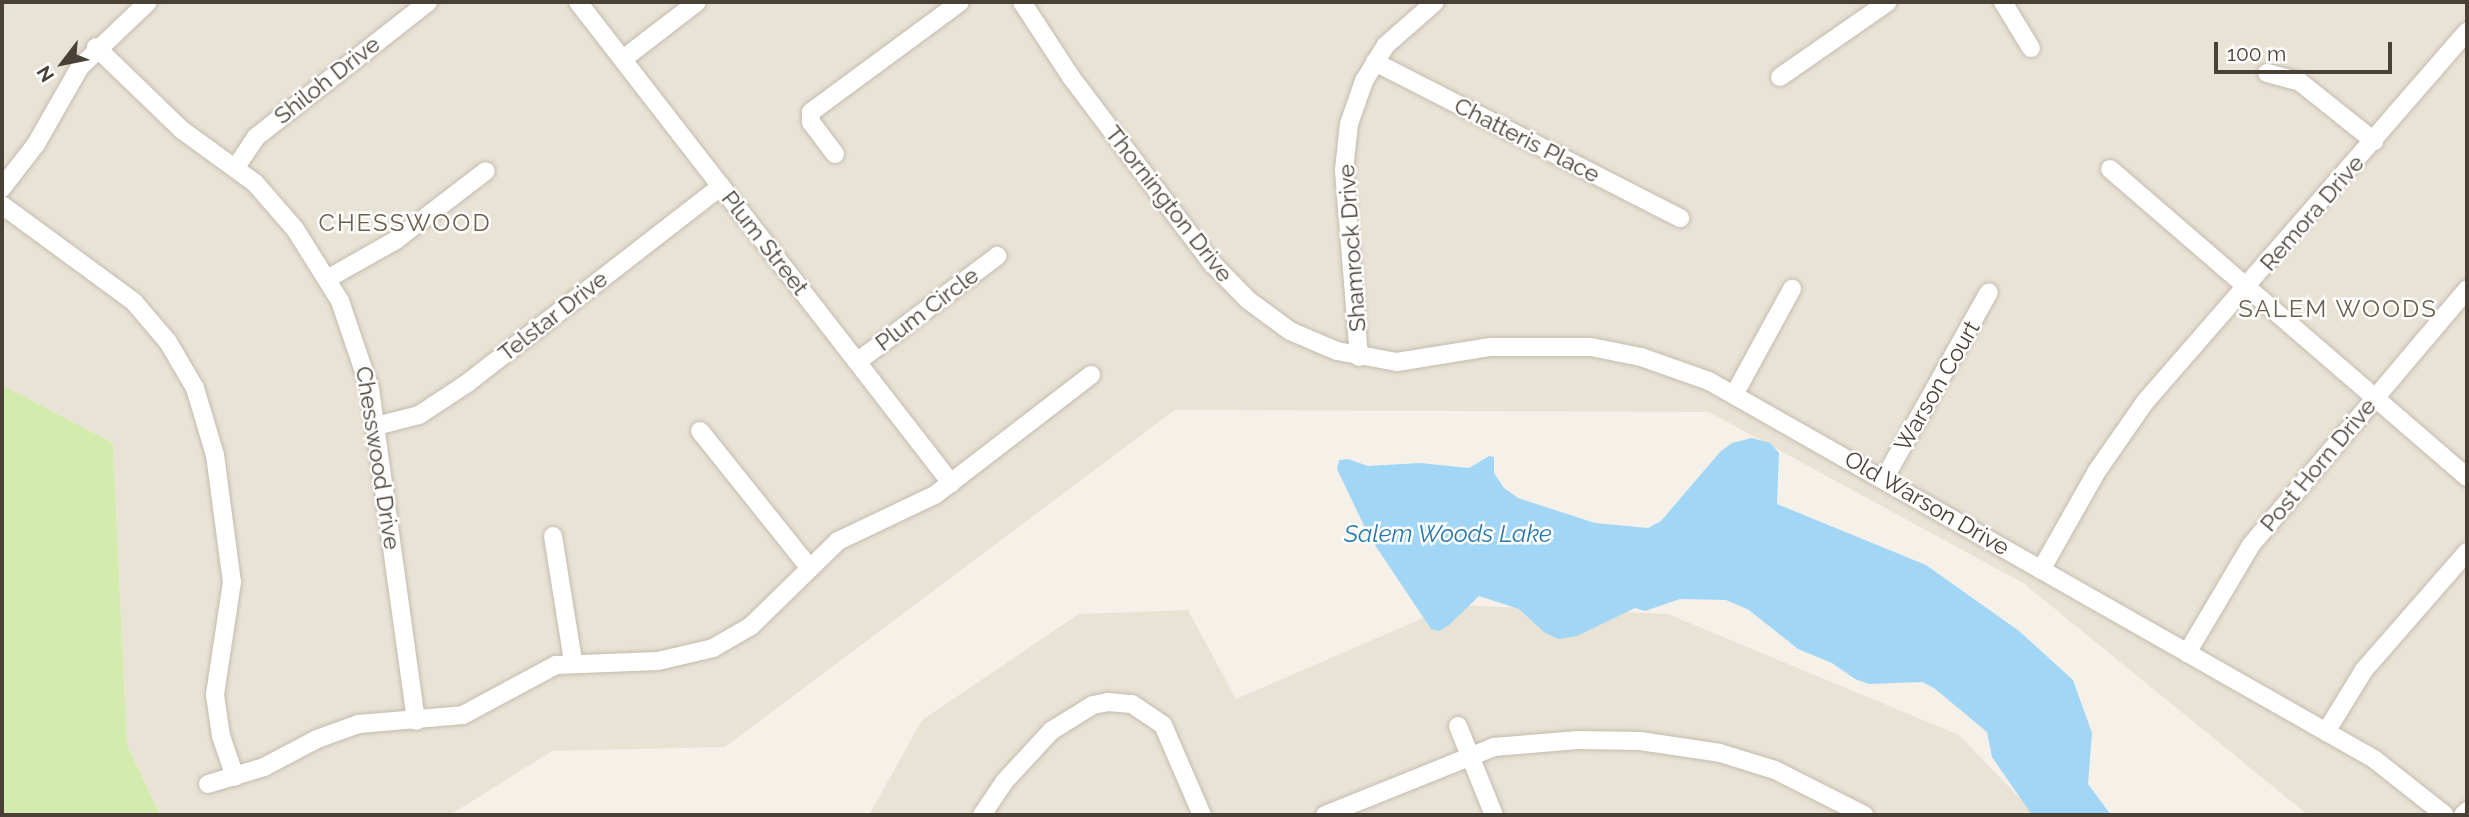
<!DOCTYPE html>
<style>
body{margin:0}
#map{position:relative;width:2469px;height:817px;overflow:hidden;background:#f5f1e8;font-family:Raleway,sans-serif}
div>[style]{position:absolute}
.residential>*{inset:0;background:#e9e3d6}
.green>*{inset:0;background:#d3ecae}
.water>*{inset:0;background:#a1d6f6}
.roads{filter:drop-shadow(0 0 2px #c4bbad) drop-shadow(0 0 2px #c4bbad)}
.minor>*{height:18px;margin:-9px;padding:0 9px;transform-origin:9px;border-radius:9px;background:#fff}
span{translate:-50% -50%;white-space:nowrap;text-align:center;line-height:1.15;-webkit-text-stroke:5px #fff;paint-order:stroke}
.street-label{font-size:23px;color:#494136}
.neighbourhood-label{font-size:24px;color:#6d5f4c;letter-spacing:2px}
.water-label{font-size:24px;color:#2578ad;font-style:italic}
.frame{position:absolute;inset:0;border:4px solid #494136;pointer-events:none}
.north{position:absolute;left:28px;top:28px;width:70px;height:70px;-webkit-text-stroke:5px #fff;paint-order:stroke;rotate:238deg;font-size:19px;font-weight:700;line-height:28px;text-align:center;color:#494136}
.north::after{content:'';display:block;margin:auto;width:24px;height:32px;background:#494136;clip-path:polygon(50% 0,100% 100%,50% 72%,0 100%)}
.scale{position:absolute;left:2214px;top:42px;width:178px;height:32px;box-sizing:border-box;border:4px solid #494136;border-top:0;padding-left:9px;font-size:21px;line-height:24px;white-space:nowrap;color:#494136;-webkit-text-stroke:5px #fff;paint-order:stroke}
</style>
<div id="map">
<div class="residential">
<i style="clip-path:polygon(2px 2px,2467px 2px,2467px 815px,2308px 815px,2023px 583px,1709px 412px,1175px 410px,725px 747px,552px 751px,450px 815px,160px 815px,127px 745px,113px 443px,2px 385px)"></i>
<i style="clip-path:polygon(1453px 605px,1668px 614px,1959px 735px,2036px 815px,869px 815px,922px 720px,1079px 614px,1188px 610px,1236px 699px)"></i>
</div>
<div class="green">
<i style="clip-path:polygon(2px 385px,113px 443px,127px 745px,160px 815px,2px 815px)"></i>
</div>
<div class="water">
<i style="clip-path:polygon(1752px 438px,1770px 443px,1779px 453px,1777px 504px,1926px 565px,2019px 631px,2073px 680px,2092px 733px,2088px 784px,2111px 815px,2032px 815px,1992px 757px,1987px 732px,1934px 688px,1922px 682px,1869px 684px,1855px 679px,1832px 663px,1798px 649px,1749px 610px,1726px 600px,1680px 599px,1645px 611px,1635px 608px,1577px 636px,1559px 639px,1545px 633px,1519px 609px,1479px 596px,1449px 625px,1439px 631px,1431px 629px,1369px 536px,1337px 469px,1339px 460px,1348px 459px,1368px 466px,1420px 463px,1469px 468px,1489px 456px,1494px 457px,1494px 473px,1504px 488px,1518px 498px,1595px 523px,1648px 528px,1661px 521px,1720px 452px,1732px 443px)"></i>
</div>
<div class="roads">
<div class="minor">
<i style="left:578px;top:2px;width:609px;rotate:52.21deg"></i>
<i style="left:1022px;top:2px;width:90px;rotate:56.8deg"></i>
<i style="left:1071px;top:77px;width:231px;rotate:52.9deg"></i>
<i style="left:1210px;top:261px;width:54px;rotate:45.7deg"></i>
<i style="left:1248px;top:300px;width:52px;rotate:36.4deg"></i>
<i style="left:1290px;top:331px;width:51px;rotate:23.1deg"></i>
<i style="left:1337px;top:351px;width:61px;rotate:10.4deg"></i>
<i style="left:1397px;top:362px;width:95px;rotate:-9.1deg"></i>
<i style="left:1491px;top:347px;width:100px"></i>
<i style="left:1591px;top:347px;width:51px;rotate:11.3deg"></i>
<i style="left:1641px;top:357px;width:72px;rotate:19.4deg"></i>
<i style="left:1709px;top:381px;width:765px;rotate:29.61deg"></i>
<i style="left:2374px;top:759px;width:90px;rotate:38.3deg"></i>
<i style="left:2003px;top:2px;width:54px;rotate:58.7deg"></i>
<i style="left:96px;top:47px;width:120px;rotate:44deg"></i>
<i style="left:182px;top:130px;width:90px;rotate:36deg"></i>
<i style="left:255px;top:183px;width:61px;rotate:49deg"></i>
<i style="left:295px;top:229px;width:85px;rotate:58deg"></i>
<i style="left:340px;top:301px;width:93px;rotate:71.2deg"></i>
<i style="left:370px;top:389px;width:335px;rotate:82.1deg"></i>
<i style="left:623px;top:59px;width:93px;rotate:-37.6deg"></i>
<i style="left:1375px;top:62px;width:343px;rotate:27.1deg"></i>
<i style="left:2267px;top:73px;width:34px;rotate:15deg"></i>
<i style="left:2300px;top:82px;width:95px;rotate:38.6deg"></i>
<i style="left:1780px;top:77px;width:131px;rotate:-34.8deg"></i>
<i style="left:835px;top:154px;width:40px;rotate:-127deg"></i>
<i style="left:811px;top:122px;width:10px;rotate:-90deg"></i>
<i style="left:811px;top:112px;width:185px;rotate:-36.4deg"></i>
<i style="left:236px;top:167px;width:36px;rotate:-56deg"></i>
<i style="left:256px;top:137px;width:219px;rotate:-38.1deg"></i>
<i style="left:2110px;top:169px;width:472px;rotate:40.8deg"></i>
<i style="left:2px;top:188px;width:56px;rotate:-52.3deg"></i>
<i style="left:36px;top:144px;width:89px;rotate:-60.3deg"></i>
<i style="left:80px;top:67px;width:94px;rotate:-43.7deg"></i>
<i style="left:2px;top:205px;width:164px;rotate:36.3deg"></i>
<i style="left:134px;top:302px;width:52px;rotate:49.6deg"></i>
<i style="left:168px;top:342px;width:53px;rotate:59.6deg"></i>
<i style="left:195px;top:388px;width:70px;rotate:73.4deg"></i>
<i style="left:215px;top:455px;width:128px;rotate:82.4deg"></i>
<i style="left:232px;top:582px;width:114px;rotate:98.6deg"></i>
<i style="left:215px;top:695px;width:41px;rotate:81.7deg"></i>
<i style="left:221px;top:736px;width:43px;rotate:71.1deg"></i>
<i style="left:327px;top:279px;width:79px;rotate:-29.5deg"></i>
<i style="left:396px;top:240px;width:113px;rotate:-37.5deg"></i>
<i style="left:1359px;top:357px;width:188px;rotate:-94.6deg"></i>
<i style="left:1344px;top:170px;width:46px;rotate:-83.8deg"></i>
<i style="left:1349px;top:124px;width:46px;rotate:-70.8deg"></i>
<i style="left:1364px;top:81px;width:42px;rotate:-58.6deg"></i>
<i style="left:1386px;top:45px;width:65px;rotate:-41.3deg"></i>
<i style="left:857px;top:362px;width:176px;rotate:-37.1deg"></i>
<i style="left:1735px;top:393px;width:119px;rotate:-61.3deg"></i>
<i style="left:376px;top:426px;width:44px;rotate:-14.3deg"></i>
<i style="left:419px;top:415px;width:56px;rotate:-33.4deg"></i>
<i style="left:466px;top:384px;width:323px;rotate:-37.8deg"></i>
<i style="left:700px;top:431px;width:173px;rotate:51.3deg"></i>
<i style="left:1884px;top:479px;width:214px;rotate:-60.7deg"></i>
<i style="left:553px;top:536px;width:127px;rotate:80.9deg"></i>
<i style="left:2041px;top:570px;width:114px;rotate:-60.5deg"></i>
<i style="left:2097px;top:471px;width:84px;rotate:-55.2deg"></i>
<i style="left:2145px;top:402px;width:491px;rotate:-49deg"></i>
<i style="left:2187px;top:653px;width:126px;rotate:-59.3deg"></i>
<i style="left:2251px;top:545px;width:335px;rotate:-49.8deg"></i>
<i style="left:1458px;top:726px;width:96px;rotate:68deg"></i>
<i style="left:2326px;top:732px;width:73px;rotate:-58.5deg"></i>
<i style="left:2364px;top:670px;width:157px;rotate:-48.9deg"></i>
<i style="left:208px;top:784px;width:59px;rotate:-16.9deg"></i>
<i style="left:264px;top:767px;width:60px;rotate:-27.8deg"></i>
<i style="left:317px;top:739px;width:45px;rotate:-19.7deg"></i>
<i style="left:359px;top:724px;width:104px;rotate:-4.9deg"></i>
<i style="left:463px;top:715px;width:106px;rotate:-28.3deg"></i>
<i style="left:556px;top:665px;width:102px;rotate:-2.2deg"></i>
<i style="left:658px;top:661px;width:57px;rotate:-13.3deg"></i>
<i style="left:713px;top:648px;width:44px;rotate:-30.1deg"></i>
<i style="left:751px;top:626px;width:122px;rotate:-44.3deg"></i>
<i style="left:838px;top:541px;width:107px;rotate:-25.4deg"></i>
<i style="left:935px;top:495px;width:197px;rotate:-37.6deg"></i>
<i style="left:982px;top:815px;width:40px;rotate:-56deg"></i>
<i style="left:1004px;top:782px;width:69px;rotate:-47.3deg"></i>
<i style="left:1051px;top:731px;width:49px;rotate:-31.8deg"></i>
<i style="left:1093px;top:705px;width:15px;rotate:-11deg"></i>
<i style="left:1108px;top:702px;width:24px;rotate:5deg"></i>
<i style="left:1132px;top:704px;width:37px;rotate:34deg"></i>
<i style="left:1163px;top:725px;width:98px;rotate:66.6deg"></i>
<i style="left:1325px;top:815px;width:182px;rotate:-21.9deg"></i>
<i style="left:1494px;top:747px;width:84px;rotate:-4.8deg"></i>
<i style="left:1578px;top:740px;width:62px;rotate:0.9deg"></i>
<i style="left:1640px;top:741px;width:81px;rotate:8.5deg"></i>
<i style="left:1720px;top:753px;width:58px;rotate:17.2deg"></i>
<i style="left:1775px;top:770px;width:100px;rotate:26.8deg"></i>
<i style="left:2463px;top:815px;width:6px;rotate:-45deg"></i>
</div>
</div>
<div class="street-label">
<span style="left:327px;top:80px;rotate:-38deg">Shiloh Drive</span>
<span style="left:1527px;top:140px;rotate:27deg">Chatteris Place</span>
<span style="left:1169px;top:204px;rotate:52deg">Thornington Drive</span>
<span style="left:2312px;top:213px;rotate:-49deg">Remora Drive</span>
<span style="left:765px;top:243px;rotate:52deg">Plum Street</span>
<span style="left:1352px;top:248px;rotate:-94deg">Shamrock Drive</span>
<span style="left:927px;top:309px;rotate:-37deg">Plum Circle</span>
<span style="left:553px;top:316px;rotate:-38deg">Telstar Drive</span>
<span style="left:1937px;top:386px;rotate:-60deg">Warson Court</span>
<span style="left:378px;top:458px;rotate:81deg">Chesswood Drive</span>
<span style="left:2318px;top:465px;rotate:-50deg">Post Horn Drive</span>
<span style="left:1927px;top:503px;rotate:30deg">Old Warson Drive</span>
</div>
<div class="neighbourhood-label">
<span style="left:405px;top:223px">CHESSWOOD</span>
<span style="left:2338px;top:309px">SALEM WOODS</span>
</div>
<div class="water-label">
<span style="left:1448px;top:534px">Salem Woods Lake</span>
</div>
<div class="frame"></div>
<div class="north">N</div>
<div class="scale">100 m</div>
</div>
